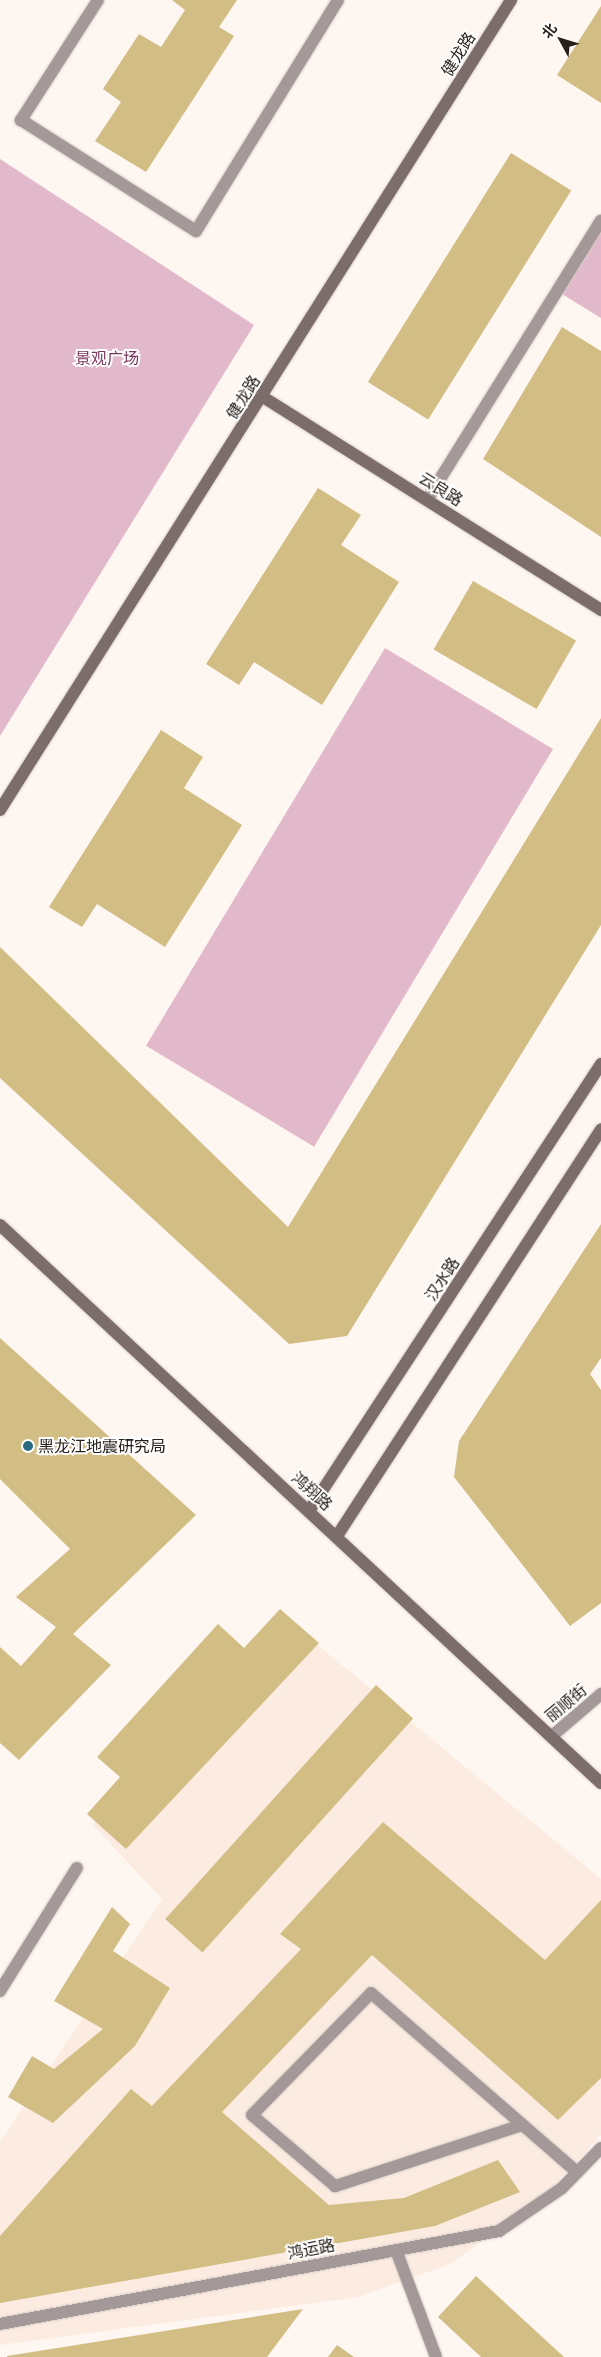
<!DOCTYPE html>
<meta charset="utf-8">
<style>
body{margin:0}
#map{position:relative;width:601px;height:2357px;overflow:hidden;background:#fef6f0;font-family:Quicksand,"Noto Sans SC",sans-serif}
div>[style]{position:absolute}
.built>*{inset:0;background:#fcebe0}
.green>*{inset:0;background:#e2b9cb;transform-origin:0 0}
.building>*{inset:0;background:#d2bd84;transform-origin:0 0}
.roads{filter:drop-shadow(0 0 1px #d7cfc9) drop-shadow(0 0 1px #d7cfc9)}
.lane>*{height:12px;margin:-6px;padding:0 6px;transform-origin:6px;border-radius:6px;background:#a49998}
.street>*{height:12px;margin:-6px;padding:0 6px;transform-origin:6px;border-radius:6px;background:#a49998}
.secondary>*{height:12px;margin:-6px;padding:0 6px;transform-origin:6px;border-radius:6px;background:#7c6d6b}
.dots>*{width:14px;height:14px;translate:-50% -50%;box-sizing:border-box;border:2px solid #fff;border-radius:50%}
span{translate:-50% -50%;white-space:nowrap;text-align:center;line-height:1.15;-webkit-text-stroke:4px #fff;paint-order:stroke}
.street-label{font-size:16px;color:#27201a}
.park-label{font-size:16px;color:#7c355b}
.poi-label{font-size:16px;color:#27201a}
.left{translate:0 -50%;text-align:left}
.north{position:absolute;left:536px;top:15px;width:50px;height:50px;-webkit-text-stroke:4px #fff;paint-order:stroke;rotate:309deg;font-size:14px;font-weight:700;line-height:20px;text-align:center;color:#27201a}
.north::after{content:'';display:block;margin:auto;width:18px;height:22px;background:#27201a;clip-path:polygon(50% 0,100% 100%,50% 72%,0 100%)}
</style>
<div id="map">
<div class="built">
<i style="clip-path:polygon(285px 1618px,601px 1879px,601px 2135px,544px 2196px,450px 2264px,358px 2297px,0 2345px,0 2142px,162px 1899px,93px 1825px)"></i>
</div>
<div class="green">
<i style="clip-path:polygon(0 159px,254px 325px,0 736px)"></i>
<i style="clip-path:polygon(601px 221px,601px 318px,557px 291px)"></i>
<i style="left:385px;top:648px;width:196px;height:464px;rotate:31deg"></i>
</div>
<div class="building">
<i style="clip-path:polygon(172px 0,237px 0,219px 27px,234px 36px,146px 172px,95px 141px,121px 102px,103px 89px,139px 34px,161px 47px,185px 10px)"></i>
<i style="clip-path:polygon(601px 6px,601px 103px,557px 75px)"></i>
<i style="left:511px;top:153px;width:71px;height:270px;rotate:32deg"></i>
<i style="clip-path:polygon(562px 327px,601px 351px,601px 537px,483px 459px)"></i>
<i style="clip-path:polygon(318px 488px,361px 515px,341px 545px,399px 582px,322px 705px,254px 662px,239px 685px,206px 664px)"></i>
<i style="left:473px;top:581px;width:119px;height:79px;rotate:30deg"></i>
<i style="clip-path:polygon(601px 718px,601px 925px,347px 1336px,289px 1344px,0 1078px,0 947px,288px 1227px)"></i>
<i style="clip-path:polygon(161px 730px,203px 757px,184px 788px,242px 825px,165px 947px,97px 904px,82px 927px,49px 907px)"></i>
<i style="clip-path:polygon(601px 1224px,601px 1358px,590px 1374px,601px 1390px,601px 1603px,570px 1626px,454px 1477px,459px 1441px)"></i>
<i style="clip-path:polygon(0 1338px,196px 1515px,73px 1634px,111px 1665px,19px 1760px,0 1743px,0 1647px,21px 1666px,56px 1627px,16px 1597px,70px 1549px,0 1479px)"></i>
<i style="clip-path:polygon(280px 1609px,319px 1643px,126px 1849px,87px 1814px,120px 1777px,97px 1757px,218px 1624px,244px 1648px)"></i>
<i style="left:376px;top:1685px;width:50px;height:315px;rotate:42deg"></i>
<i style="clip-path:polygon(383px 1822px,545px 1960px,601px 1900px,601px 2078px,558px 2120px,372px 1955px,222px 2112px,329px 2205px,404px 2198px,498px 2160px,520px 2192px,435px 2226px,0 2303px,0 2236px,131px 2089px,152px 2106px,301px 1949px,280px 1934px)"></i>
<i style="clip-path:polygon(112px 1907px,130px 1924px,113px 1951px,170px 1988px,135px 2046px,53px 2123px,8px 2097px,32px 2056px,54px 2069px,103px 2029px,54px 2001px)"></i>
<i style="clip-path:polygon(476px 2276px,564px 2357px,481px 2357px,438px 2317px)"></i>
<i style="clip-path:polygon(303px 2309px,267px 2357px,7px 2357px,7px 2356px)"></i>
<i style="clip-path:polygon(337px 2345px,354px 2357px,328px 2357px)"></i>
</div>
<div class="roads">
<div class="lane">
<i style="left:98px;top:0;width:143px;rotate:122.7deg"></i>
<i style="left:21px;top:120px;width:207px;rotate:32.4deg"></i>
<i style="left:196px;top:231px;width:271px;rotate:-58.4deg"></i>
<i style="left:427px;top:500px;width:329px;rotate:-58.1deg"></i>
<i style="left:0;top:1991px;width:145px;rotate:-58deg"></i>
<i style="left:522px;top:2125px;width:197px;rotate:161.9deg"></i>
<i style="left:335px;top:2186px;width:109px;rotate:-139.5deg"></i>
<i style="left:252px;top:2115px;width:170px;rotate:-45.7deg"></i>
<i style="left:371px;top:1993px;width:273px;rotate:41deg"></i>
<i style="left:396px;top:2250px;width:114px;rotate:69.5deg"></i>
</div>
<div class="street">
<i style="left:552px;top:1736px;width:65px;rotate:-40.6deg"></i>
<i style="left:0;top:2324px;width:508px;rotate:-10.56deg"></i>
<i style="left:499px;top:2231px;width:76px;rotate:-34.3deg"></i>
<i style="left:562px;top:2188px;width:56px;rotate:-45.7deg"></i>
</div>
<div class="secondary">
<i style="left:263px;top:397px;width:400px;rotate:32.2deg"></i>
<i style="left:0;top:810px;width:958px;rotate:-57.75deg"></i>
<i style="left:0;top:1225px;width:820px;rotate:42.88deg"></i>
<i style="left:309px;top:1511px;width:534px;rotate:-56.85deg"></i>
<i style="left:337px;top:1536px;width:485px;rotate:-57deg"></i>
</div>
</div>
<div class="dots">
<i style="left:28px;top:1446px;background:#2c6a80"></i>
</div>
<div class="street-label">
<span style="left:458px;top:54px;rotate:-58deg">健龙路</span>
<span style="left:243px;top:397px;rotate:-58deg">健龙路</span>
<span style="left:441px;top:489px;rotate:32deg">云良路</span>
<span style="left:442px;top:1279px;rotate:-57deg">汉水路</span>
<span style="left:312px;top:1491px;rotate:42deg">鸿翔路</span>
<span style="left:566px;top:1703px;rotate:-40deg">丽顺街</span>
<span style="left:311px;top:2249px;rotate:-11deg">鸿运路</span>
</div>
<div class="park-label">
<span style="left:107px;top:358px">景观广场</span>
</div>
<div class="poi-label">
<span class="left" style="left:38px;top:1446px">黑龙江地震研究局</span>
</div>
<div class="north">北</div>
</div>
